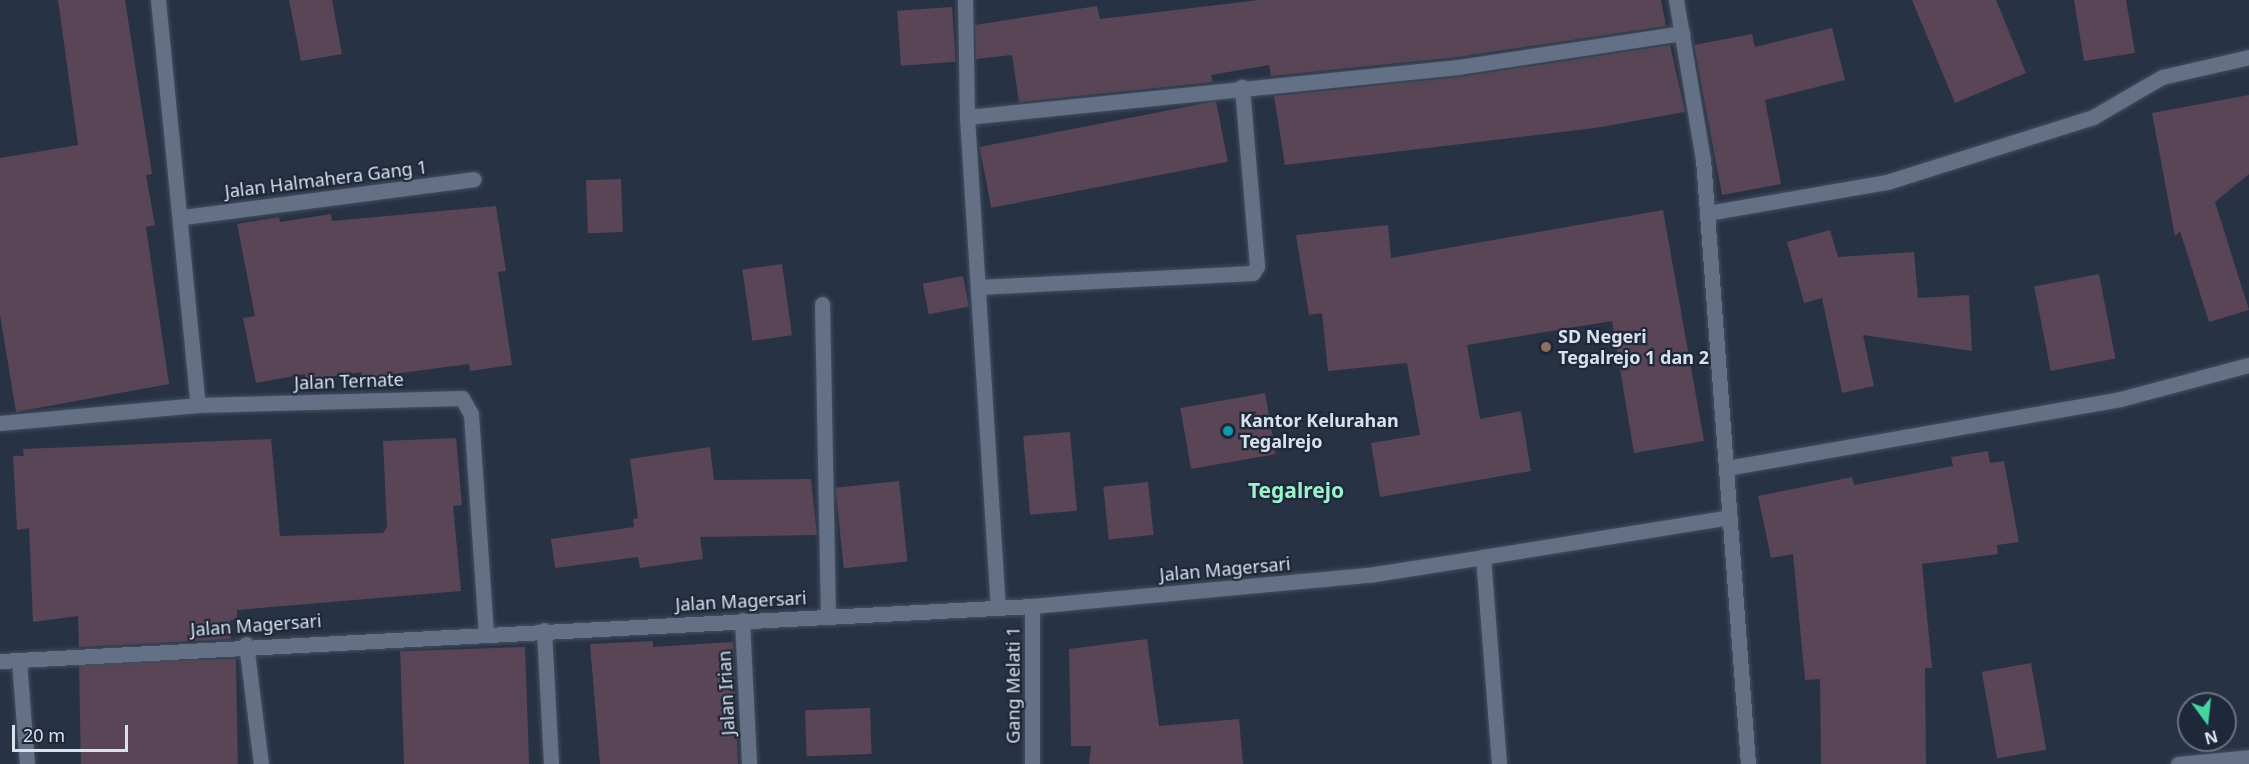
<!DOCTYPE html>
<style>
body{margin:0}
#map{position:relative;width:2249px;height:764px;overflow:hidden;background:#283245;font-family:"Noto Sans",sans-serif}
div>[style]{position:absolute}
.building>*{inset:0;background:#594555;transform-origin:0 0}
.roads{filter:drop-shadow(0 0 2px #444e5d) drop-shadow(0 0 2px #444e5d)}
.street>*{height:15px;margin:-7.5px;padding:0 7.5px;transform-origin:7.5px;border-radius:7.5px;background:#637085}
.dots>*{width:16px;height:16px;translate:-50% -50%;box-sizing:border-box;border:3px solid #1e283a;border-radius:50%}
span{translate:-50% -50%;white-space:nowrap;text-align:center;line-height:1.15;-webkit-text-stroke:4.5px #1e283a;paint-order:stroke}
.street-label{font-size:18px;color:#d9e1ed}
.poi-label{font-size:18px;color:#d9e1ed;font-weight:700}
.left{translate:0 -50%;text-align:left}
.quarter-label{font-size:21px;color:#9cf2cb;font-weight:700}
.north{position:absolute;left:2177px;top:692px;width:60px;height:60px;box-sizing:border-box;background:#1e283a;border:2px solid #697282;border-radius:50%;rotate:165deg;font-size:16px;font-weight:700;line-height:24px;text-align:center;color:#d9e1ed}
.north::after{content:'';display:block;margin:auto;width:21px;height:27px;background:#46d49e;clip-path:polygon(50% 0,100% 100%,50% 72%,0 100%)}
.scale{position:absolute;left:12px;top:725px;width:116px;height:27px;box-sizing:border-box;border:3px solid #d9e1ed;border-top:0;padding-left:8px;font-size:18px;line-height:21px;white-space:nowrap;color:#d9e1ed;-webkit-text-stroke:4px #1e283a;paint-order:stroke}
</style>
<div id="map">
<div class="building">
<i style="clip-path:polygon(58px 0,125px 0,152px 174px,146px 175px,155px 225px,146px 227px,169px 384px,16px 412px,0 315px,0 158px,78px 145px)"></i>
<i style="clip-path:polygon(289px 0,332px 0,342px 54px,301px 61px)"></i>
<i style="clip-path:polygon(1259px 0,1661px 0,1666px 26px,1457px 57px,1271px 76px,1269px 65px,1211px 75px,1213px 82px,1019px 102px,1012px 55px,976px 59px,975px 25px,1097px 6px,1100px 19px)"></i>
<i style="clip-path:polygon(1912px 0,1996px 0,2026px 73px,1955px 103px)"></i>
<i style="clip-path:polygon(2074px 0,2126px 0,2135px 53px,2084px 61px)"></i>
<i style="left:952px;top:7px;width:55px;height:55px;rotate:86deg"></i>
<i style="clip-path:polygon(1832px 28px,1845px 80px,1765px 100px,1781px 184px,1722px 195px,1694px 45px,1752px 34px,1755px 47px)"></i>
<i style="clip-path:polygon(1670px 45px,1685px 112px,1595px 128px,1285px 165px,1274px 96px,1459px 77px)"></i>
<i style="clip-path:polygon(2249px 95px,2249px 174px,2215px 202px,2249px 310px,2209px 322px,2180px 231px,2175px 236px,2152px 113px)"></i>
<i style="left:1216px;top:101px;width:62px;height:241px;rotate:79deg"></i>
<i style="left:621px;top:179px;width:53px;height:35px;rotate:88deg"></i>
<i style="clip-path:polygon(496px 206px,506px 271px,498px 272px,512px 365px,470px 371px,469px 364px,363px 378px,361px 372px,306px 380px,305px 374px,256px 383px,243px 318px,255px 316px,237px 224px,279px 217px,280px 222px,331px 214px,332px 221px)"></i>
<i style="clip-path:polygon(1663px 210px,1704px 441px,1634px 453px,1612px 321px,1467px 345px,1480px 419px,1521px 411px,1531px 471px,1380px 497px,1371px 443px,1420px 435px,1407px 363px,1328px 371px,1322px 313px,1309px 315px,1296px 235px,1388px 225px,1391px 258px)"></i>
<i style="clip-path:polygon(1830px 230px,1838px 257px,1914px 252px,1918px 298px,1969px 295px,1972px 351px,1863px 335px,1874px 386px,1842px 393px,1822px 298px,1804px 303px,1787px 242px)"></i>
<i style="left:782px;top:264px;width:72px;height:40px;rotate:82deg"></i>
<i style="left:2099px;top:274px;width:86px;height:66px;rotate:79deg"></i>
<i style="left:963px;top:276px;width:31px;height:41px;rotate:79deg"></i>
<i style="left:1265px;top:393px;width:62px;height:86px;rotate:80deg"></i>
<i style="left:1070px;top:432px;width:79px;height:47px;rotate:85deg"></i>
<i style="clip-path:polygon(456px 438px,462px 505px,453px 506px,461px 591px,237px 610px,237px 619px,230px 620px,231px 639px,79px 647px,78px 616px,33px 622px,29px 528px,17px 530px,13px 456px,24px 456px,23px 449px,271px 439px,280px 536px,383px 533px,387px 527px,383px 441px)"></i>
<i style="clip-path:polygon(710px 447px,714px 480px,811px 479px,817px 535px,700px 537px,703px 559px,640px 568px,638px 557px,555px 568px,551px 539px,634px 527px,633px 519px,638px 518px,630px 459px)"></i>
<i style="clip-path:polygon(1988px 451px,1990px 463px,2004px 461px,2019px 542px,1997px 545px,1998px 554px,1922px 564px,1932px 668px,1925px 668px,1926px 764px,1821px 764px,1820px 679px,1805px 680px,1793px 554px,1771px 558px,1758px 496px,1852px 477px,1854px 485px,1953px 466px,1951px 457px)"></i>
<i style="left:899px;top:481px;width:81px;height:64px;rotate:84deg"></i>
<i style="left:1148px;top:482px;width:53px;height:45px;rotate:84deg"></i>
<i style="clip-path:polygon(1147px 639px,1159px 726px,1239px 719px,1243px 764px,1089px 764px,1091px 746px,1071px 746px,1069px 649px)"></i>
<i style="clip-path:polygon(653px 641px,653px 647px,733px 642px,738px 764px,600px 764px,590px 644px)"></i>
<i style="left:525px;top:647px;width:117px;height:125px;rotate:88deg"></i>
<i style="left:236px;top:659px;width:105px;height:157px;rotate:89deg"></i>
<i style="left:2031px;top:663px;width:88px;height:50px;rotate:80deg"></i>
<i style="left:870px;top:708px;width:46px;height:65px;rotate:88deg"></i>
</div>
<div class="roads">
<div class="street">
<i style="left:158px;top:0;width:407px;rotate:84.4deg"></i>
<i style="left:965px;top:0;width:117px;rotate:89deg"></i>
<i style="left:967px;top:117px;width:492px;rotate:86.4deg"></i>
<i style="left:1676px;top:0;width:161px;rotate:80.4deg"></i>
<i style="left:1703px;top:159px;width:607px;rotate:85.75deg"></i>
<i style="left:967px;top:117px;width:494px;rotate:-5.8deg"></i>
<i style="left:1458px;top:67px;width:227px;rotate:-8.6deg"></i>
<i style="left:1707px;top:213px;width:183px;rotate:-9.8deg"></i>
<i style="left:1887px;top:182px;width:216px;rotate:-17.5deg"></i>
<i style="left:2093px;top:117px;width:80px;rotate:-30.1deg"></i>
<i style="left:2162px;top:77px;width:89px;rotate:-12.9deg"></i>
<i style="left:183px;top:217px;width:293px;rotate:-7.4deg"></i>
<i style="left:978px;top:287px;width:275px;rotate:-2.9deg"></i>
<i style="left:1253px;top:273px;width:8px;rotate:-60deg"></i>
<i style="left:1257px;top:266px;width:180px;rotate:-94.8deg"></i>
<i style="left:822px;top:304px;width:312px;rotate:88.9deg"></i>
<i style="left:0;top:423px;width:199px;rotate:-5.2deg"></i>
<i style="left:198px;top:405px;width:264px;rotate:-1.5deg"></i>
<i style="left:462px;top:398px;width:18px;rotate:61deg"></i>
<i style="left:471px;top:414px;width:219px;rotate:86.1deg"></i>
<i style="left:1726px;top:468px;width:400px;rotate:-9.9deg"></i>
<i style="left:2120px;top:399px;width:133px;rotate:-14.8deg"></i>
<i style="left:1032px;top:606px;width:158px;rotate:90deg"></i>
<i style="left:742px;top:620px;width:144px;rotate:87.2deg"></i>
<i style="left:544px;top:630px;width:134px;rotate:87deg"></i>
<i style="left:246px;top:644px;width:121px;rotate:82.9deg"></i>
<i style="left:0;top:661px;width:1033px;rotate:-3.05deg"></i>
<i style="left:1032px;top:606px;width:344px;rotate:-5.3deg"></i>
<i style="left:1375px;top:574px;width:109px;rotate:-8.9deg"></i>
<i style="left:19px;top:661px;width:103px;rotate:85.6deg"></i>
<i style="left:1499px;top:764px;width:208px;rotate:-94.4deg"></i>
<i style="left:1483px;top:557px;width:250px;rotate:-9.2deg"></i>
<i style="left:2178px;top:764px;width:71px;rotate:-5.6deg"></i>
</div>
</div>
<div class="dots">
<i style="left:1546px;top:347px;background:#8d6e63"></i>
<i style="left:1228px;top:431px;background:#0f9aa8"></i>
</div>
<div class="street-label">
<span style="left:326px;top:179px;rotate:-7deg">Jalan Halmahera Gang 1</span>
<span style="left:349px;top:381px;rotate:-2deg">Jalan Ternate</span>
<span style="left:1225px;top:569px;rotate:-5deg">Jalan Magersari</span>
<span style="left:741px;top:601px;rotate:-3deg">Jalan Magersari</span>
<span style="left:256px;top:625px;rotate:-4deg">Jalan Magersari</span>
<span style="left:1013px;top:685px;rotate:-90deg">Gang Melati 1</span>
<span style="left:726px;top:693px;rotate:-93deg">Jalan Irian</span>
</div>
<div class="poi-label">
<span class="left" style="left:1558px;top:347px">SD Negeri<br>Tegalrejo 1 dan 2</span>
<span class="left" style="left:1240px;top:431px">Kantor Kelurahan<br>Tegalrejo</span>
</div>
<div class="quarter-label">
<span style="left:1296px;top:490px">Tegalrejo</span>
</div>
<div class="north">N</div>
<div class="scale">20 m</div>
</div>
